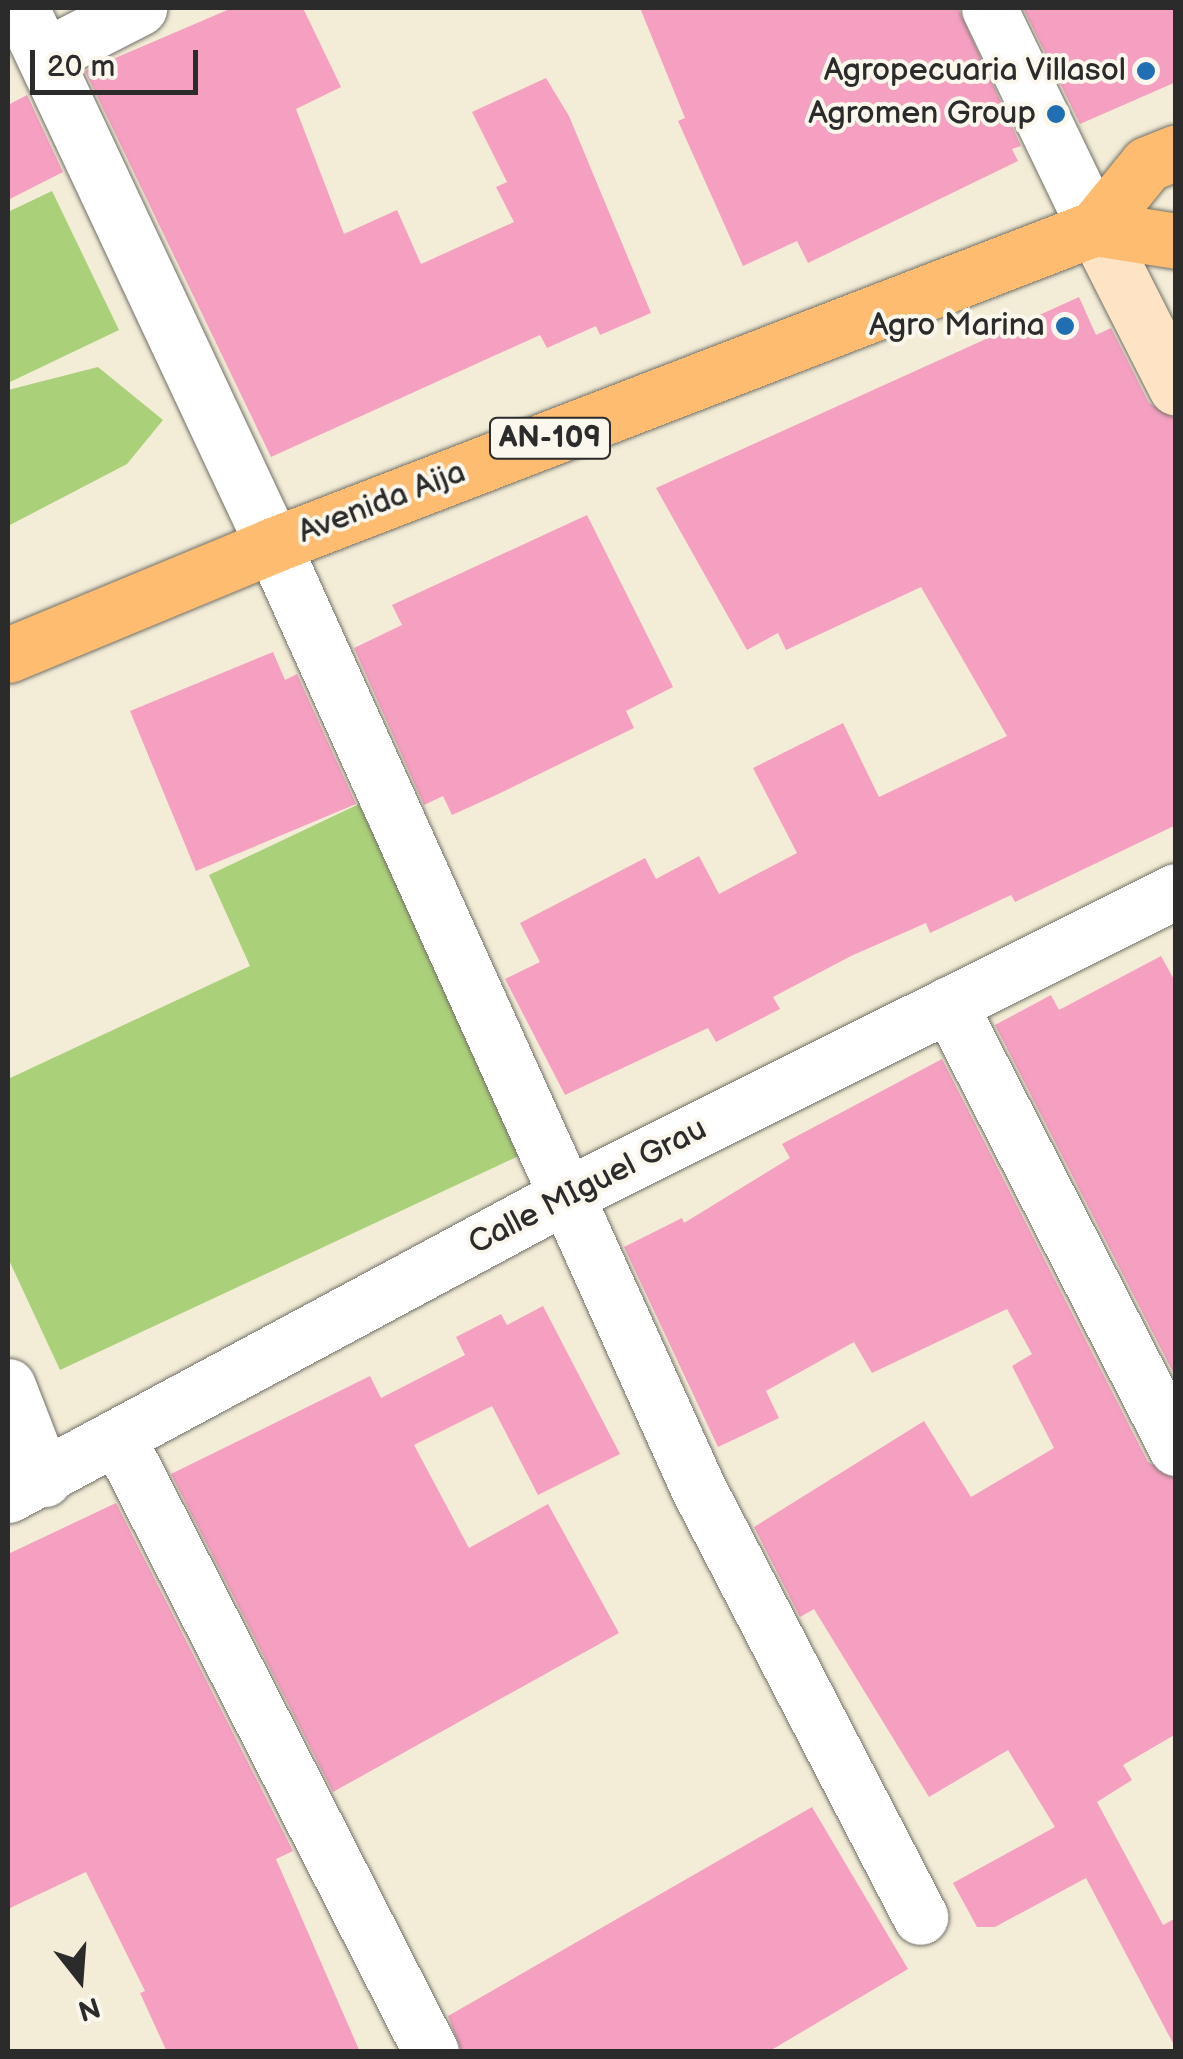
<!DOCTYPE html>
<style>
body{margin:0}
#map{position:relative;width:1183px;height:2059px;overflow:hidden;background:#f3edd7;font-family:"Balsamiq Sans",sans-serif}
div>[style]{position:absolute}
.green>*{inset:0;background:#abd07a}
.building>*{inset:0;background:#f6a0c1}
.roads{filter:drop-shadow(0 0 2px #716f67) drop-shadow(0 0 2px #716f67)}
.street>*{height:55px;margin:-27.5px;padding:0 27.5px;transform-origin:27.5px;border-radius:27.5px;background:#fff}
.secondary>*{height:55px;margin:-27.5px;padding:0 27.5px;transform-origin:27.5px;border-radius:27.5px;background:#fee4c5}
.primary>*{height:55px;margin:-27.5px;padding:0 27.5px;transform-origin:27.5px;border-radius:27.5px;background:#fdbc6f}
.dots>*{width:28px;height:28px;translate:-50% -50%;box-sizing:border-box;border:5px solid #fbf7ec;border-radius:50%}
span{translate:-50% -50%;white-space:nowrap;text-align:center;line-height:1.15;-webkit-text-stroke:8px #fbf7ec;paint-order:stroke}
.shield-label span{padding:2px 8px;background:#fbf7ec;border:2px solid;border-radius:8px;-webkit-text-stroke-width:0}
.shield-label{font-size:30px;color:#2b2b2b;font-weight:700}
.poi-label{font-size:32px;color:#2b2b2b}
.right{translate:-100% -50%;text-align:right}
.street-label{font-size:32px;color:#2b2b2b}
.frame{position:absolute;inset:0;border:10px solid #2b2b2b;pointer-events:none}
.north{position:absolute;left:30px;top:1929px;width:100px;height:100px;-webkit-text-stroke:8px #fbf7ec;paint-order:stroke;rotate:163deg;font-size:28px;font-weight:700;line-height:40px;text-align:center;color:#2b2b2b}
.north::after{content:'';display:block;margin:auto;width:35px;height:45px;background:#2b2b2b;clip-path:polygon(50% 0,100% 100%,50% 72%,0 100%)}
.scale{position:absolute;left:30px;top:50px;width:168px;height:45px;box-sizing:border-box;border:5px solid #2b2b2b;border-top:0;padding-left:12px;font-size:30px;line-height:35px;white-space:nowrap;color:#2b2b2b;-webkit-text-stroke:8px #fbf7ec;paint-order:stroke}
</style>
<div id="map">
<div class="green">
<i style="clip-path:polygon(52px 191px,119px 330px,8px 383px,8px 212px)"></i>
<i style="clip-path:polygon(98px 367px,163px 420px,127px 464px,8px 526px,8px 390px)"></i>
<i style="clip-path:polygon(359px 804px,523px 1154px,60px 1370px,8px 1258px,8px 1079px,250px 966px,209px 875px)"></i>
</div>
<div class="building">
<i style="clip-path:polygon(232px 8px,303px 8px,341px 87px,296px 109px,344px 234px,397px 210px,421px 264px,514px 222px,496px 187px,507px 182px,472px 112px,546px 78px,569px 116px,651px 313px,600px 335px,596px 326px,547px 348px,540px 335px,271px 457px,85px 71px)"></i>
<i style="clip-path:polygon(640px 8px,958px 8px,1021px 146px,1012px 149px,1018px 161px,808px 263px,797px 241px,743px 266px,678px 121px,685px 118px)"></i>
<i style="clip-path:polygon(1023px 8px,1176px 8px,1176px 82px,1080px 124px)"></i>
<i style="clip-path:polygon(27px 95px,63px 172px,8px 200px,8px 105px)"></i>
<i style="clip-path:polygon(1079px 297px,1096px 335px,1111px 328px,1149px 403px,1176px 419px,1176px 825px,1015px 902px,1011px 895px,930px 933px,926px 923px,851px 956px,773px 997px,780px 1009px,716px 1042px,708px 1028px,565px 1095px,505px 979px,540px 962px,520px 923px,645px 858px,656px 879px,699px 856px,719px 894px,797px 853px,753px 768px,843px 723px,879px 797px,1007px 736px,921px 587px,786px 650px,778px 633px,747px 650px,656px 488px)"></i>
<i style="clip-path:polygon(587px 515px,673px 687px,626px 711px,634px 728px,494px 796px,452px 815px,443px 796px,424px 805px,354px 648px,402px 625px,392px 605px)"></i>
<i style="clip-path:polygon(273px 652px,285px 680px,297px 674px,356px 804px,196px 871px,130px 711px)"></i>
<i style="clip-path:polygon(1161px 956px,1176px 983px,1176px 1378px,995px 1025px,1051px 995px,1059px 1010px)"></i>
<i style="clip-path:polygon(942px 1059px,1148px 1462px,1176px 1479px,1176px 1734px,1123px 1765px,1132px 1780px,1097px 1802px,1163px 1925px,1176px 1918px,1176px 2049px,1086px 1878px,995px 1927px,977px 1927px,953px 1883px,1055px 1827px,1008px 1750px,929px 1797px,814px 1609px,800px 1617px,754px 1527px,924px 1421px,971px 1497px,1054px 1448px,1012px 1366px,1032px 1354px,1007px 1309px,872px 1373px,854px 1342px,766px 1391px,779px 1418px,718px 1447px,624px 1247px,682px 1218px,684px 1223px,790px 1158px,782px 1144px)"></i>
<i style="clip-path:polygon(543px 1306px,620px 1454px,538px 1495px,492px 1406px,414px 1445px,469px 1548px,548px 1504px,619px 1633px,333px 1792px,171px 1474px,370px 1376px,381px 1398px,465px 1355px,456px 1337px,501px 1314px,507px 1325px)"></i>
<i style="clip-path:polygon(116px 1503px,293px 1851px,276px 1859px,360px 2052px,167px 2052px,140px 1993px,145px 1991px,86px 1872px,8px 1909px,8px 1554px)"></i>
<i style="clip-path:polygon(812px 1807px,908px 1969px,768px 2052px,462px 2052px,448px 2016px)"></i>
</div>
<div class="roads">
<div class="street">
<i style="left:21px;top:8px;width:593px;rotate:64.86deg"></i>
<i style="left:273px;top:545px;width:1034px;rotate:65.74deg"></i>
<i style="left:698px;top:1488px;width:483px;rotate:62.6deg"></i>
<i style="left:989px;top:8px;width:244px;rotate:64.3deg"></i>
<i style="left:45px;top:56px;width:106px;rotate:-27.1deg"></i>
<i style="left:949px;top:1004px;width:499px;rotate:62.9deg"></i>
<i style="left:8px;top:1386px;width:100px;rotate:68.8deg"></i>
<i style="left:118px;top:1438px;width:689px;rotate:62.99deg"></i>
<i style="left:8px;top:1495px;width:637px;rotate:-28.22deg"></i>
<i style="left:569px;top:1194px;width:678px;rotate:-26.53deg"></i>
</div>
<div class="secondary">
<i style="left:1095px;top:228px;width:179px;rotate:63.1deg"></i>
</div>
<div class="primary">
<i style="left:1095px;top:228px;width:82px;rotate:9.1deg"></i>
<i style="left:8px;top:655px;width:287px;rotate:-22.5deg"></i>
<i style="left:273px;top:545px;width:881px;rotate:-21.09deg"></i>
<i style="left:1095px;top:228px;width:82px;rotate:-50.9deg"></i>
<i style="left:1147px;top:164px;width:31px;rotate:-22deg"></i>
</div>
</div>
<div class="dots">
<i style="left:1146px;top:71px;background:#1f6fb2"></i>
<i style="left:1056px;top:114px;background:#1f6fb2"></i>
<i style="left:1065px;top:326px;background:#1f6fb2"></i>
</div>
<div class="shield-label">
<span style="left:550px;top:438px">AN-109</span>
</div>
<div class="poi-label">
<span class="right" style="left:1126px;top:71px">Agropecuaria Villasol</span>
<span class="right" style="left:1036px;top:114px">Agromen Group</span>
<span class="right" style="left:1045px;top:326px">Agro Marina</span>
</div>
<div class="street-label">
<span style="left:382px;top:503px;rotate:-21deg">Avenida Aija</span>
<span style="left:588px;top:1187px;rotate:-27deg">Calle MIguel Grau</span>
</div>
<div class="frame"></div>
<div class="north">N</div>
<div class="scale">20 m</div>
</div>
